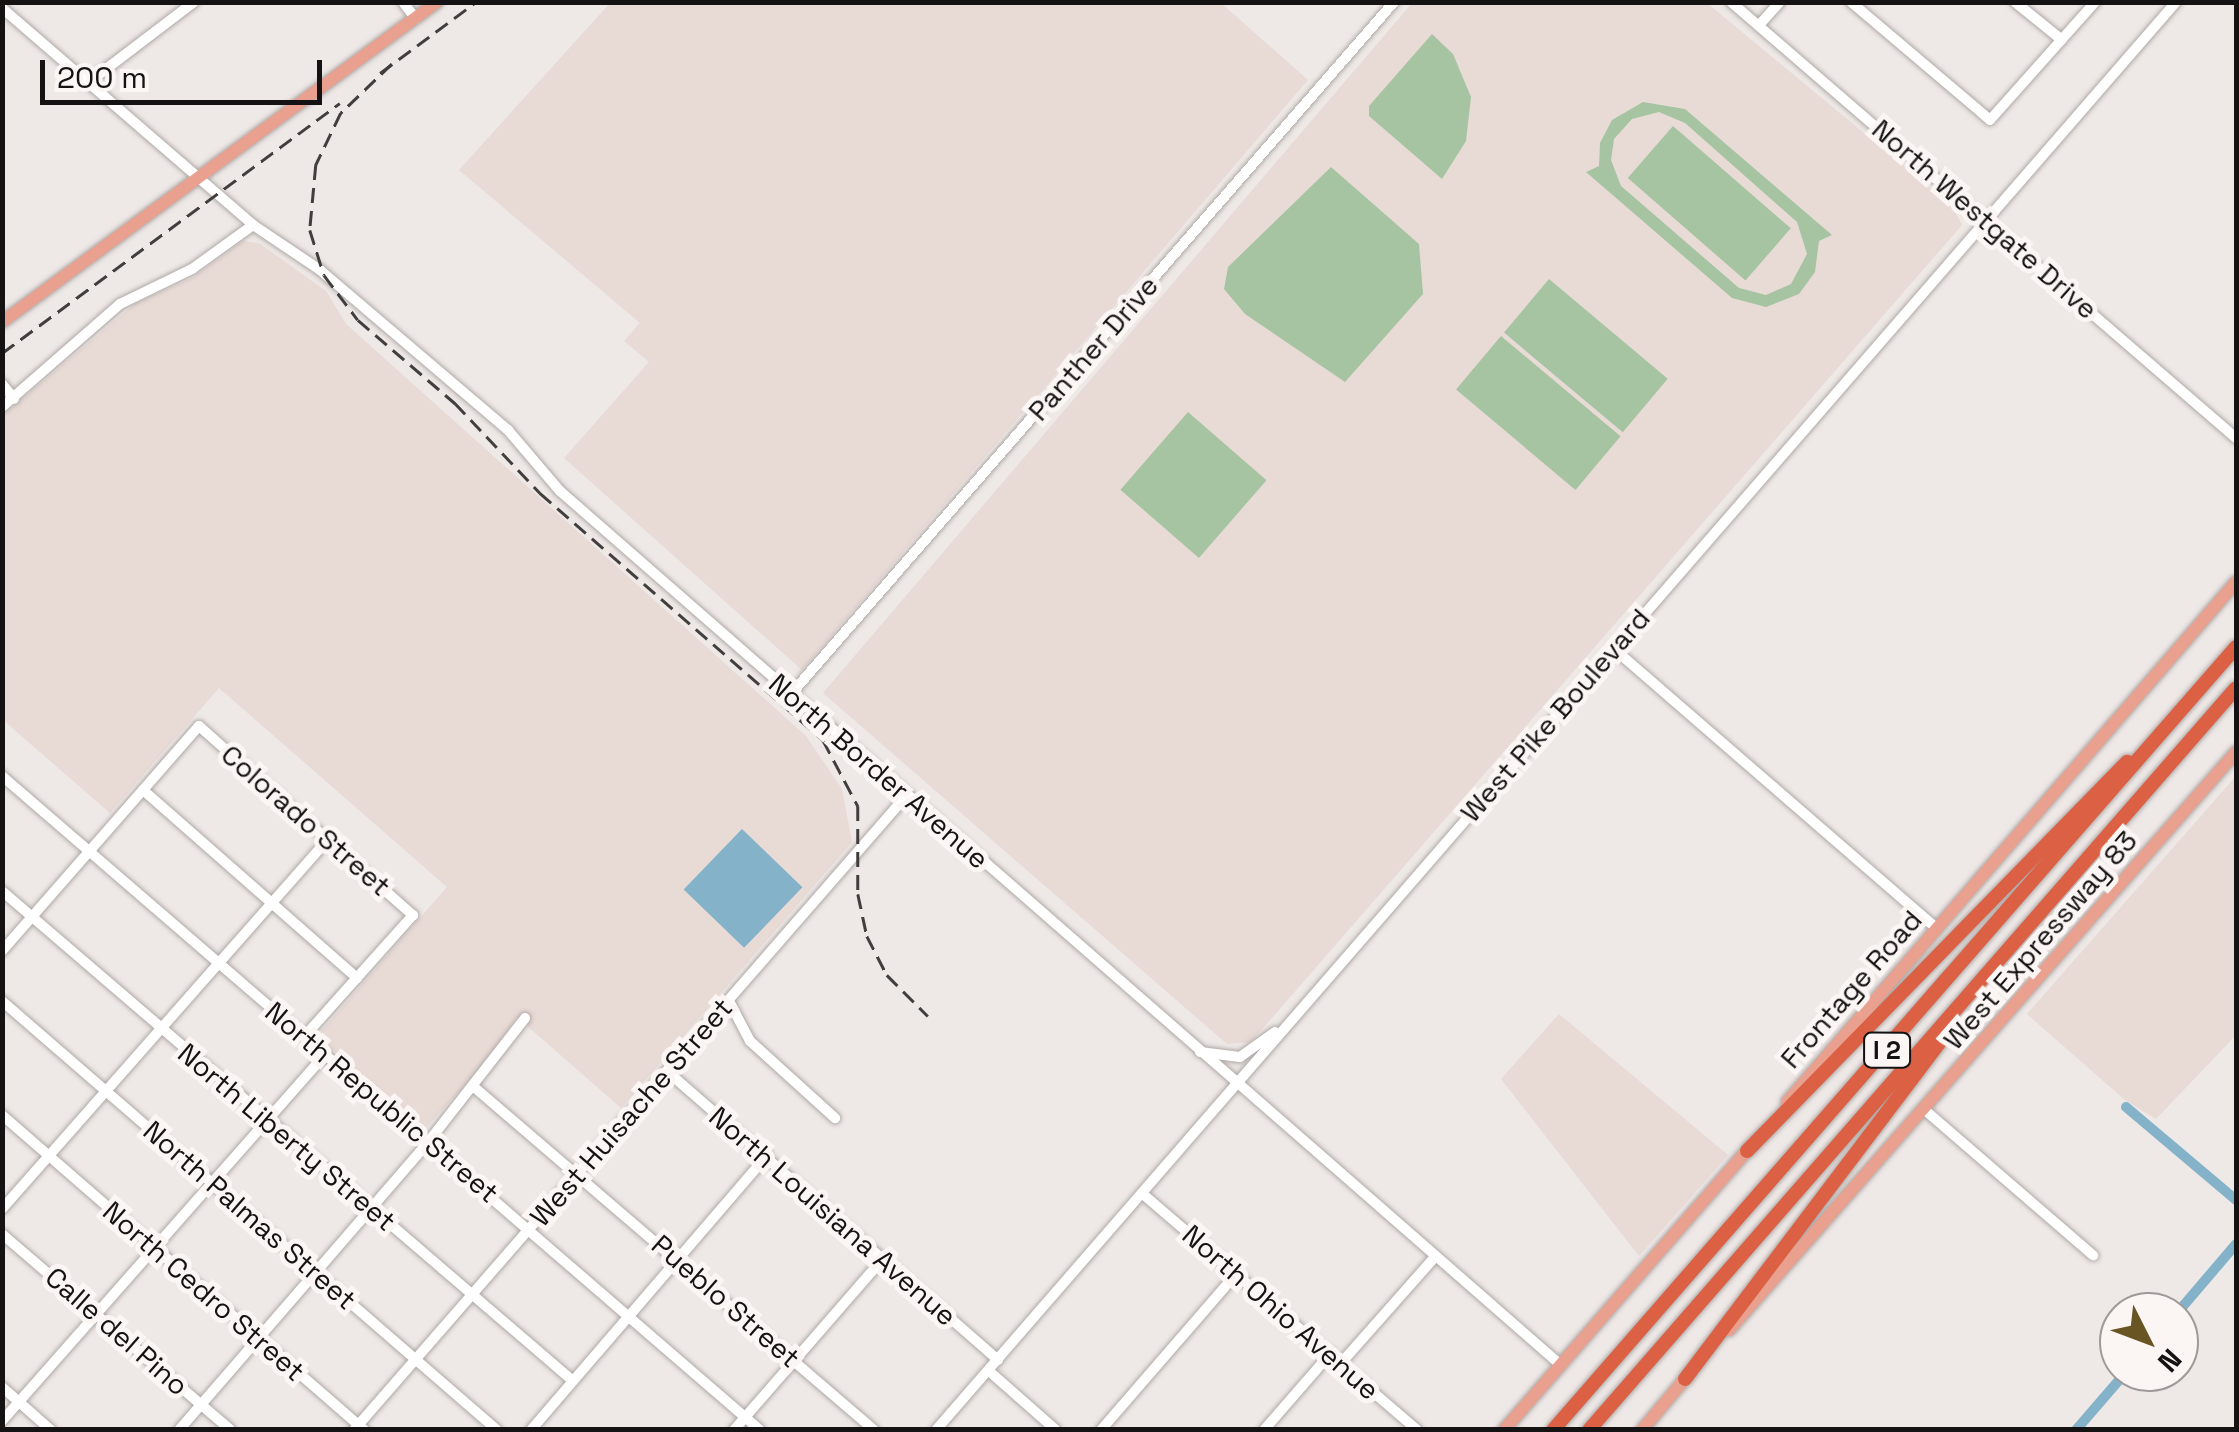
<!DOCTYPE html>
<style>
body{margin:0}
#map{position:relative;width:2239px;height:1432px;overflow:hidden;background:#eee8e6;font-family:"Space Grotesk",sans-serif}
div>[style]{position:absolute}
.built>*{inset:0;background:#e8dad5}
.green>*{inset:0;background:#a6c4a2;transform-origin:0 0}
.water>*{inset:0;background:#84b2c9;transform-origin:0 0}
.canal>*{height:10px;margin:-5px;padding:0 5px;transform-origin:5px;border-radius:5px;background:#84b2c9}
.roads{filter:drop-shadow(0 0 2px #afa9a7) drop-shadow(0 0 2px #afa9a7)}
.minor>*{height:10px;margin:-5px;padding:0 5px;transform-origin:5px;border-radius:5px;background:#fff}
.major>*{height:12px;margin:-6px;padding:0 6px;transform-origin:6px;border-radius:6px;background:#e9a08f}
.highway>*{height:14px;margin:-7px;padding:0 7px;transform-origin:7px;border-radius:7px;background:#db6044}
.rail>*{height:2.5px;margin-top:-1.25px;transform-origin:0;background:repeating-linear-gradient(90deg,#413e3e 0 15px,transparent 0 23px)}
span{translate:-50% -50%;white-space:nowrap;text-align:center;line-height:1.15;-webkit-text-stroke:10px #fbf5f3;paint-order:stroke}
.shield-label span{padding:2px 8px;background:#fbf5f3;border:2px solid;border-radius:8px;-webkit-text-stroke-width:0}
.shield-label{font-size:25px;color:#141212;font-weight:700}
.street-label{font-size:28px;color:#141212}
.frame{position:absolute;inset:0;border:5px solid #141212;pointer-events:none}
.north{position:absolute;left:2099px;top:1292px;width:100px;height:100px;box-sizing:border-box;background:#fbf5f3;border:2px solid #9f9a99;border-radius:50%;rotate:132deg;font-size:28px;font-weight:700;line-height:40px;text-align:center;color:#141212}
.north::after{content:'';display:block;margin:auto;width:35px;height:45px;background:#695523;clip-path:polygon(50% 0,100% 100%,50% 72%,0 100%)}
.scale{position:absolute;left:40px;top:60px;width:282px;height:45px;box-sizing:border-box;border:5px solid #141212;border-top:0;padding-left:12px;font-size:30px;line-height:35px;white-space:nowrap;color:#141212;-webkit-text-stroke:8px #fbf5f3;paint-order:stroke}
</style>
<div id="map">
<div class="built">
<i style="clip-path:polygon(611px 2px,1221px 3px,1308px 80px,802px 670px,564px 458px,649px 362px,624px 341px,640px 323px,459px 170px)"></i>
<i style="clip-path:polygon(1412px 3px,1707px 3px,1952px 206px,1962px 225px,1251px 1042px,1227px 1044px,823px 693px)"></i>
<i style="clip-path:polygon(243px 241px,259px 243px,326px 291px,346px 324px,806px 736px,842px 789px,852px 842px,621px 1108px,517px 1017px,492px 1055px,424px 1130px,317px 1036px,447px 887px,219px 688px,110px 813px,3px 720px,3px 415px,136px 303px,192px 278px)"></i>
<i style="clip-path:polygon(2236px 776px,2236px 1035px,2156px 1119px,2125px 1100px,2027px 1014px)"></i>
<i style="clip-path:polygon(1559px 1014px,1728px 1155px,1639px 1256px,1501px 1079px)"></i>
</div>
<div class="green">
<i style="clip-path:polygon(1432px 34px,1453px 54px,1471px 97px,1466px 141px,1442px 179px,1369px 116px,1369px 106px)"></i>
<i style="clip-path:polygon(evenodd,1643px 102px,1685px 109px,1832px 235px,1819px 241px,1815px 272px,1799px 294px,1766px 307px,1732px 298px,1586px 172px,1599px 166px,1600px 143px,1612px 120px,1643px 102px,1659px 112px,1685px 123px,1797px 222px,1807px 254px,1791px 284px,1766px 295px,1739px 288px,1621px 186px,1611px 160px,1614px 139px,1632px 119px,1659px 112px)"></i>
<i style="left:1673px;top:126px;width:156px;height:69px;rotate:41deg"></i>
<i style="clip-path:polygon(1331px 167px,1419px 244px,1423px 294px,1345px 382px,1245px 314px,1224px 289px,1228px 267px)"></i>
<i style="left:1549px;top:279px;width:155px;height:70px;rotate:40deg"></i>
<i style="left:1501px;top:336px;width:156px;height:70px;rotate:40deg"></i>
<i style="left:1188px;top:412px;width:104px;height:103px;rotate:41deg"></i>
</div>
<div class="water">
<i style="left:742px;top:829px;width:84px;height:84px;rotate:44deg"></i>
</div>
<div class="canal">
<i style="left:2126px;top:1107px;width:144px;rotate:40.2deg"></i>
<i style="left:2178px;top:1312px;width:89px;rotate:-49.5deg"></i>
<i style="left:2076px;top:1430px;width:77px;rotate:-49.2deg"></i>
</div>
<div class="roads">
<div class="minor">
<i style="left:403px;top:2px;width:21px;rotate:53deg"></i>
<i style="left:1731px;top:2px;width:667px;rotate:40.81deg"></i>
<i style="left:1851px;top:2px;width:182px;rotate:40.3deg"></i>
<i style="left:1990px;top:120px;width:158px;rotate:-48.3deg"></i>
<i style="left:2015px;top:2px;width:60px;rotate:39deg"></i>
<i style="left:2px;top:8px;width:332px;rotate:40.8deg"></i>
<i style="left:253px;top:225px;width:81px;rotate:33.9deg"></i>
<i style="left:320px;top:270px;width:247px;rotate:40.4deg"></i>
<i style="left:508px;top:430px;width:80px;rotate:49.6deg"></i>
<i style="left:560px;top:491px;width:1329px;rotate:41.13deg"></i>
<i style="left:1761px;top:23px;width:28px;rotate:-48deg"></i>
<i style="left:89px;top:82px;width:132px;rotate:-37.3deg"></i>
<i style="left:2px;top:384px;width:19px;rotate:51deg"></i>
<i style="left:2px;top:407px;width:157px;rotate:-41.1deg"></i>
<i style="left:120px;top:304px;width:80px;rotate:-25.9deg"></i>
<i style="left:192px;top:269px;width:75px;rotate:-35.8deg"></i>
<i style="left:1613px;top:648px;width:427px;rotate:40.9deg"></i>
<i style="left:791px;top:694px;width:918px;rotate:-48.93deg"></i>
<i style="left:2px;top:776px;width:1001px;rotate:40.79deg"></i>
<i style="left:143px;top:790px;width:285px;rotate:41.3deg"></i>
<i style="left:2px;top:891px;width:752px;rotate:40.63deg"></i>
<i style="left:2px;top:951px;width:299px;rotate:-48.8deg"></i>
<i style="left:199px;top:726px;width:286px;rotate:41.5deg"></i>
<i style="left:413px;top:915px;width:162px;rotate:131.8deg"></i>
<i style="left:2px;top:1001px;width:655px;rotate:40.91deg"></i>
<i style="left:729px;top:1001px;width:45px;rotate:62.3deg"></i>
<i style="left:750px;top:1041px;width:115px;rotate:42.2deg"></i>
<i style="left:1200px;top:1052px;width:40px;rotate:7.1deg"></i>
<i style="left:1240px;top:1057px;width:43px;rotate:-35.5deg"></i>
<i style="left:668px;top:1072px;width:438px;rotate:41.1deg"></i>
<i style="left:474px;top:1087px;width:527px;rotate:40.61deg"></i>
<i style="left:1926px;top:1111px;width:221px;rotate:40.8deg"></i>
<i style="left:2px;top:1115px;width:480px;rotate:41deg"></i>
<i style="left:1144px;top:1195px;width:360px;rotate:40.7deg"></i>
<i style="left:2px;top:1209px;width:493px;rotate:-48.6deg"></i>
<i style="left:2px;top:1234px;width:301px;rotate:40.6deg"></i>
<i style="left:1342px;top:1362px;width:140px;rotate:-48.5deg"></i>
<i style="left:989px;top:1371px;width:89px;rotate:41.4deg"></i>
<i style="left:2px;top:1387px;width:65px;rotate:41.3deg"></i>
<i style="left:2px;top:1421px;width:490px;rotate:-48.6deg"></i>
<i style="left:179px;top:1430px;width:382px;rotate:-49.1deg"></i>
<i style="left:429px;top:1141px;width:156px;rotate:-52deg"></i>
<i style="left:354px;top:1430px;width:842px;rotate:-48.95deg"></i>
<i style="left:531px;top:1430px;width:362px;rotate:-49.3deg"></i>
<i style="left:734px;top:1430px;width:225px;rotate:-49deg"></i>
<i style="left:936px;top:1430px;width:1891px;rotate:-49.03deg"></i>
<i style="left:1101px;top:1430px;width:208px;rotate:-49.1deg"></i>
<i style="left:1264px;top:1430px;width:102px;rotate:-49deg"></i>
</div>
<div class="major">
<i style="left:2px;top:322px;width:540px;rotate:-36.34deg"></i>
<i style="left:1787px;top:1102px;width:687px;rotate:-49.19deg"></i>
<i style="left:1729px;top:1330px;width:769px;rotate:-48.74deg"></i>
<i style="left:1504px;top:1430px;width:378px;rotate:-49deg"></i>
<i style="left:1642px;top:1430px;width:73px;rotate:-50deg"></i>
</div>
<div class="highway">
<i style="left:1747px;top:1151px;width:544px;rotate:-45.67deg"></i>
<i style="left:1685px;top:1379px;width:425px;rotate:-52.9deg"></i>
<i style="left:1553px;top:1430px;width:1039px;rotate:-48.9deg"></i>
<i style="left:1589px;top:1430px;width:984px;rotate:-48.91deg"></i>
</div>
</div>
<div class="rail">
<i style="left:392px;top:64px;width:71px;rotate:136.1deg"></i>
<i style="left:341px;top:113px;width:58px;rotate:115.7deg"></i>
<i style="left:316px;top:165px;width:65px;rotate:95.3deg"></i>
<i style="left:310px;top:230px;width:47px;rotate:72.7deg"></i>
<i style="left:324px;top:275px;width:56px;rotate:52.9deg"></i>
<i style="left:358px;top:320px;width:128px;rotate:40.6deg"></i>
<i style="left:455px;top:403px;width:124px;rotate:46.6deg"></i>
<i style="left:540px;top:493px;width:376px;rotate:41.1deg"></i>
<i style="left:823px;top:740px;width:75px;rotate:62.1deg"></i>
<i style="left:858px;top:806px;width:88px;rotate:90deg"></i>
<i style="left:858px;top:894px;width:43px;rotate:77.9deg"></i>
<i style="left:867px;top:936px;width:44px;rotate:62.9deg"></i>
<i style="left:887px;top:975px;width:58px;rotate:45deg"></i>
<i style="left:380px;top:73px;width:119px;rotate:-36.5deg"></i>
<i style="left:2px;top:353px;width:420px;rotate:-36.5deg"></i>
</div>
<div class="shield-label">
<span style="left:1887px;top:1050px">I 2</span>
</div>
<div class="street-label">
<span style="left:1985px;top:219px;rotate:41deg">North Westgate Drive</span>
<span style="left:1093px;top:348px;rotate:-49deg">Panther Drive</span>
<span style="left:1555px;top:715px;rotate:-49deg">West Pike Boulevard</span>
<span style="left:879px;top:771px;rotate:41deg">North Border Avenue</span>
<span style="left:306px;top:820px;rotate:41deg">Colorado Street</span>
<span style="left:2040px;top:940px;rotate:-49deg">West Expressway 83</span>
<span style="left:1851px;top:989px;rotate:-49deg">Frontage Road</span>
<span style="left:382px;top:1102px;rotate:40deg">North Republic Street</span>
<span style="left:631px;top:1112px;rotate:-49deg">West Huisache Street</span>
<span style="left:287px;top:1137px;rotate:40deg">North Liberty Street</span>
<span style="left:250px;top:1215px;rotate:41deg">North Palmas Street</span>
<span style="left:833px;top:1216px;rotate:41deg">North Louisiana Avenue</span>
<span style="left:204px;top:1291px;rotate:41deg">North Cedro Street</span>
<span style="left:726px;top:1301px;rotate:41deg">Pueblo Street</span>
<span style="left:1281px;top:1312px;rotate:41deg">North Ohio Avenue</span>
<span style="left:117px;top:1331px;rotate:41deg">Calle del Pino</span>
</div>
<div class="frame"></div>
<div class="north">N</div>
<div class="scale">200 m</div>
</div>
